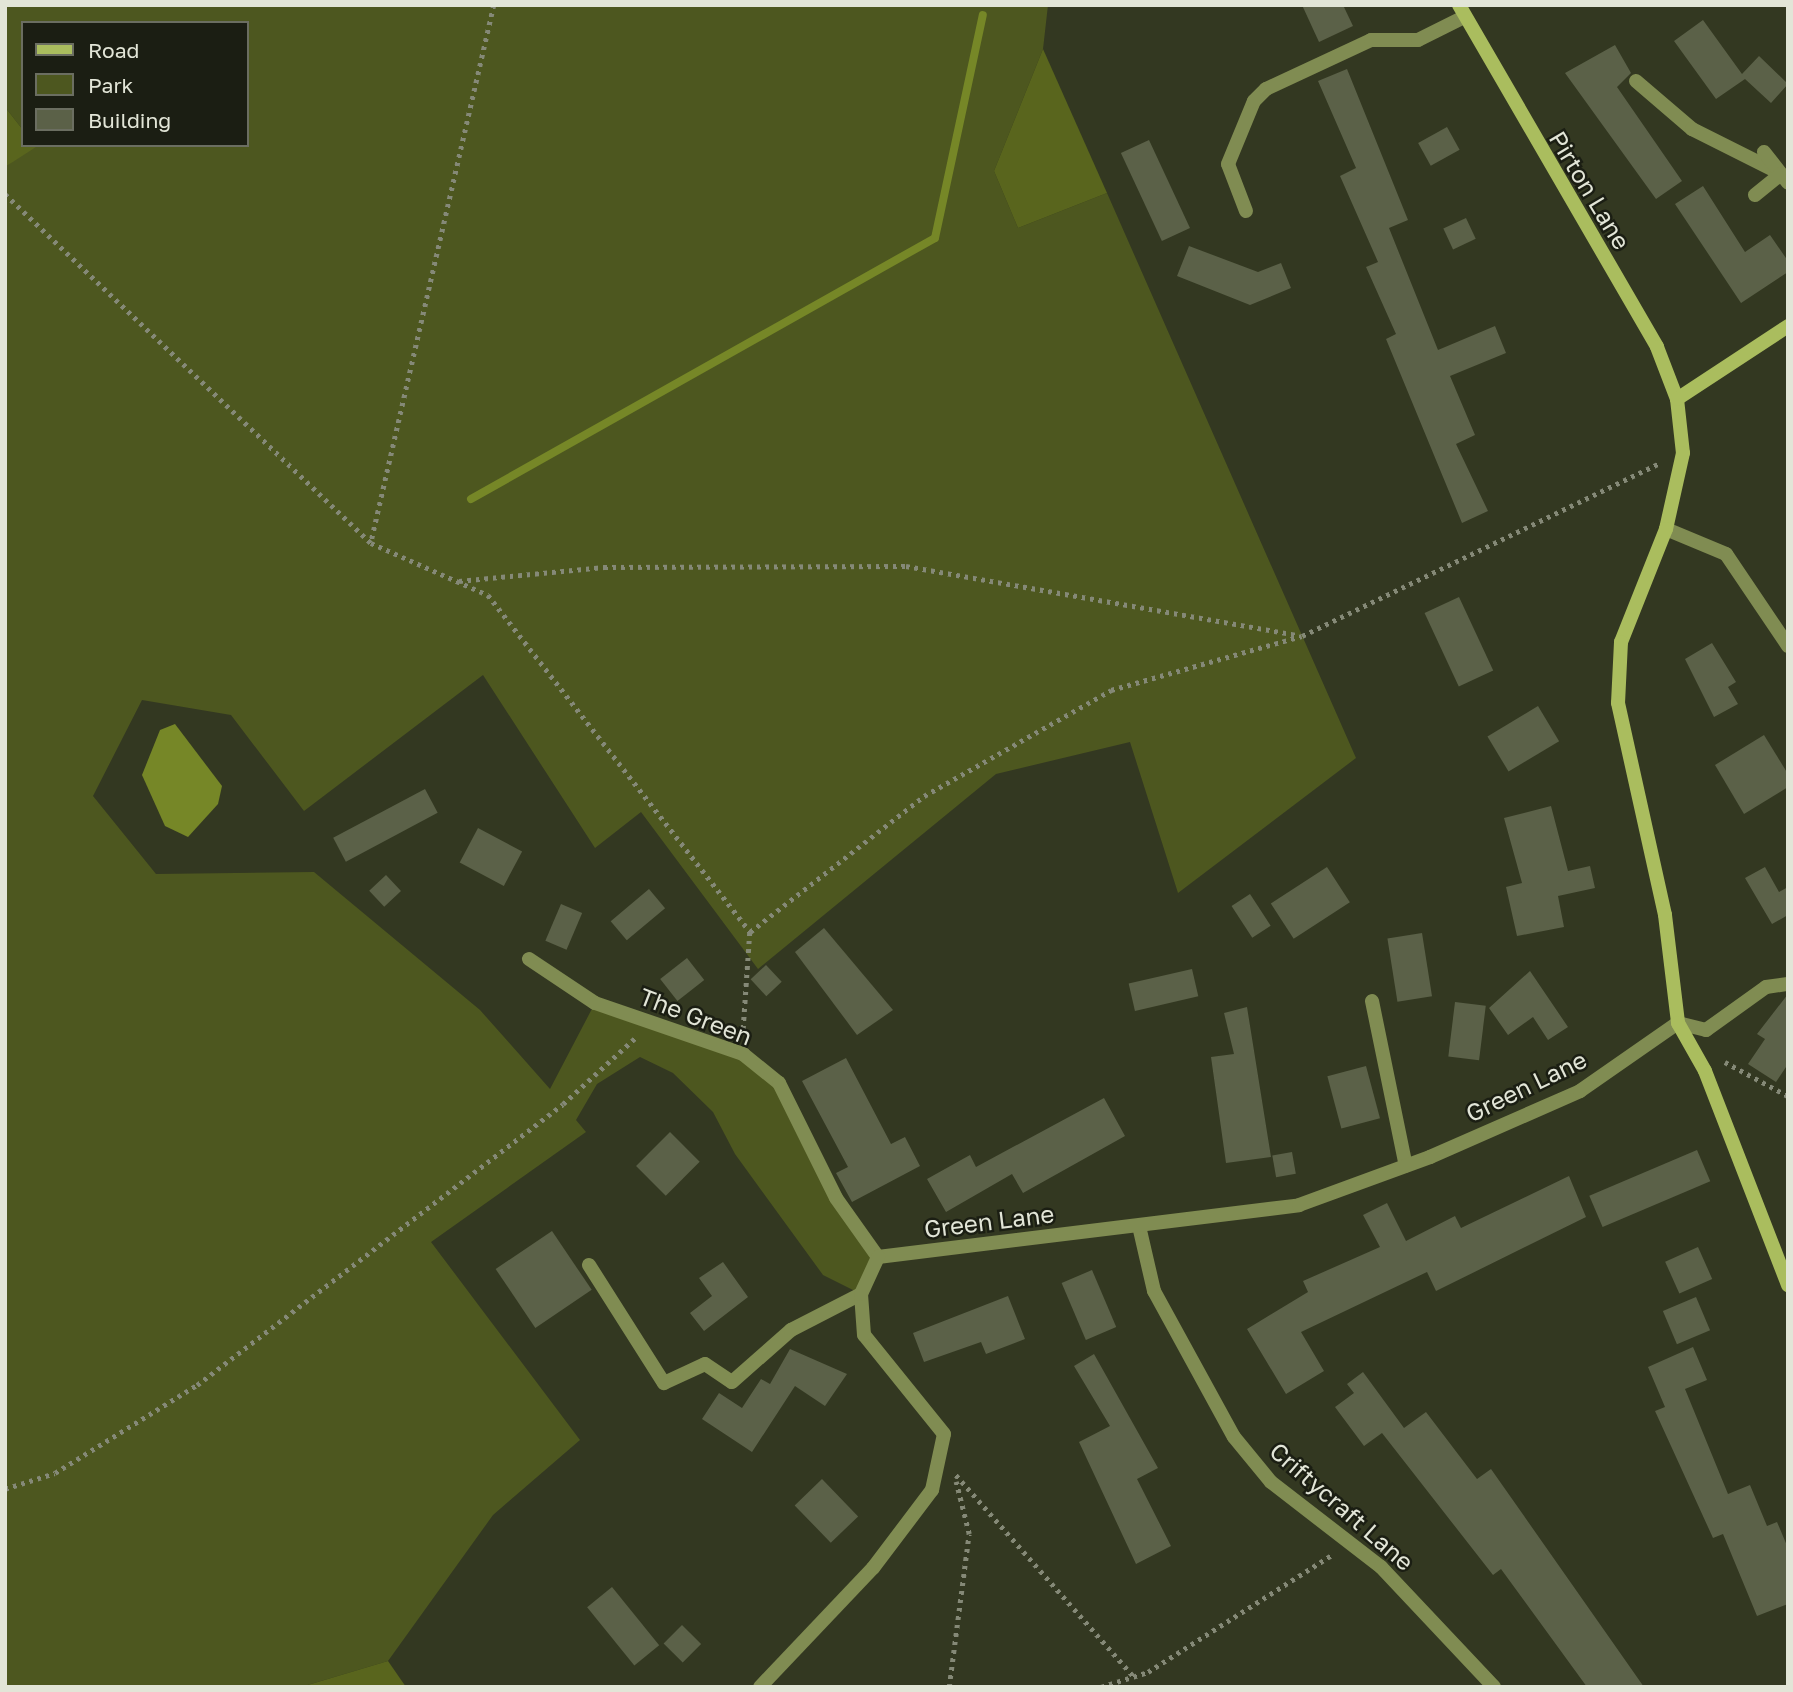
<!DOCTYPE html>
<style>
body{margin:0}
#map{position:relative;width:1793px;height:1692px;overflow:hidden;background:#333821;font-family:"Golos Text",sans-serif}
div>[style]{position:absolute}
.green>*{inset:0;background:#4d571f}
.forest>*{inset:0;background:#59651d}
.water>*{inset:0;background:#768727}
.stream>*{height:8px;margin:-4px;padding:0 4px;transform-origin:4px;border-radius:4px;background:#768727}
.building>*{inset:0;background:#5b6148;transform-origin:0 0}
.path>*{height:4.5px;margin-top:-2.25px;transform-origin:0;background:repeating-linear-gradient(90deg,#858977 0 3.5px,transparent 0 8.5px)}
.lane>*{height:14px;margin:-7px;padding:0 7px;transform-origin:7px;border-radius:7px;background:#808c52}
.street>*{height:14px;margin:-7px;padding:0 7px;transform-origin:7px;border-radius:7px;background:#808c52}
.secondary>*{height:14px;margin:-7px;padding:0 7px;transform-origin:7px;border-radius:7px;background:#aabd5e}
span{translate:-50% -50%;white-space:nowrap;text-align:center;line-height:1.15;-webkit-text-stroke:5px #1b1e13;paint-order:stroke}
.street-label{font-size:24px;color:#e2e5d7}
.frame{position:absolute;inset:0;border:7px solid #e2e5d7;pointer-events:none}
.legend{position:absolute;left:21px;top:21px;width:228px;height:126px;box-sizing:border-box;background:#1b1e13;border:2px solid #6b6e61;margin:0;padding:9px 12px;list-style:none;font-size:21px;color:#e2e5d7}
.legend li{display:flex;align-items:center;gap:14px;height:35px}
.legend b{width:35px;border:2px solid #6b6e61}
</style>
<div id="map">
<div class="green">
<i style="clip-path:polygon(5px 5px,1048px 5px,1043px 49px,994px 171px,1018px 228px,1107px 193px,1356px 758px,1178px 893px,1130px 742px,996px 774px,758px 969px,641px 812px,595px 848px,483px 675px,304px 811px,231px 715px,142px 700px,93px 796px,156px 874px,314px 872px,480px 1010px,550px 1089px,595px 1003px,743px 1054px,779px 1083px,836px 1198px,878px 1257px,861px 1294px,823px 1275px,735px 1154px,713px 1112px,673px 1073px,640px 1057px,597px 1084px,576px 1120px,586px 1132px,431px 1242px,580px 1440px,493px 1515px,388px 1661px,301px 1687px,5px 1687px,5px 167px,35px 145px,247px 145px,247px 23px,23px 23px,23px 130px,5px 107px)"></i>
</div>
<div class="forest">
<i style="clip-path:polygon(1043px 49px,1107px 193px,1018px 228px,994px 171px)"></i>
<i style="clip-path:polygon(5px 107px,23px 130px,23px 145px,36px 147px,5px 167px)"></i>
<i style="clip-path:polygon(388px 1661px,406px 1687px,301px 1687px)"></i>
</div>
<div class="water">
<i style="clip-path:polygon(175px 724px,222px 786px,218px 804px,188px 837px,165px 826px,142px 775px,160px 730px)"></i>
</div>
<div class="stream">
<i style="left:471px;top:499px;width:532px;rotate:-29.36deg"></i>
<i style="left:935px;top:238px;width:228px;rotate:-77.9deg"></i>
</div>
<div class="building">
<i style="clip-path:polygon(1302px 5px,1343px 5px,1353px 26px,1319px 42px)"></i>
<i style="clip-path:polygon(1703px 20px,1742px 74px,1759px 56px,1788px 84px,1771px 103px,1745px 79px,1716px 99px,1674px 41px)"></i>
<i style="clip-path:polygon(1615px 45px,1631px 73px,1617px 87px,1682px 181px,1656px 199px,1565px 73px)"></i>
<i style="clip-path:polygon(1347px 69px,1408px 220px,1389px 228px,1438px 350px,1495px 326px,1506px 353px,1450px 376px,1475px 435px,1456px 444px,1488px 511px,1462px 523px,1386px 339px,1396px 334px,1366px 267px,1378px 262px,1340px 176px,1356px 168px,1318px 81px)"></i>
<i style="left:1447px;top:127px;width:26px;height:33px;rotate:61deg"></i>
<i style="left:1149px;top:140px;width:97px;height:31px;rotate:65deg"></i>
<i style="clip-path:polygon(1703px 186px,1745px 252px,1770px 235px,1788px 261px,1788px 272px,1741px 303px,1675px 204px)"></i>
<i style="left:1466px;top:218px;width:23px;height:25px;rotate:65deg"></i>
<i style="clip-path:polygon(1189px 246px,1258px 272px,1281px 263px,1291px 288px,1250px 305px,1177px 276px)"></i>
<i style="left:1459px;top:597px;width:81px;height:38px;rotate:65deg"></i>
<i style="clip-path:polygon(1712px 643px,1736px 682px,1728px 687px,1738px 704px,1714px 717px,1685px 659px)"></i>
<i style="left:1538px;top:706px;width:41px;height:59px;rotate:59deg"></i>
<i style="clip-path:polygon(1764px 735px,1788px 774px,1788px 787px,1744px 814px,1715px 765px)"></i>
<i style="left:425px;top:789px;width:27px;height:104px;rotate:62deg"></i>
<i style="clip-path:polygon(1551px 806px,1568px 871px,1590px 866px,1595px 888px,1558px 896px,1564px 927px,1517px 936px,1506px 887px,1522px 883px,1504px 818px)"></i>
<i style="left:478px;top:828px;width:50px;height:39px;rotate:28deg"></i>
<i style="left:1327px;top:867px;width:42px;height:67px;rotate:57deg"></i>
<i style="clip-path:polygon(1765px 867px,1779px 892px,1788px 887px,1788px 915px,1772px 924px,1745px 878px)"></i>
<i style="left:386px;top:875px;width:22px;height:23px;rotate:47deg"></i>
<i style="left:649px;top:889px;width:25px;height:50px;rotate:50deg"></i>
<i style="left:1250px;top:894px;width:38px;height:22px;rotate:57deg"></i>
<i style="left:561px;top:904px;width:23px;height:40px;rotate:23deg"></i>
<i style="clip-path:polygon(824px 928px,893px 1010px,857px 1035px,795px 952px)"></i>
<i style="left:1422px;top:933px;width:64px;height:35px;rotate:81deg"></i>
<i style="left:687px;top:958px;width:28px;height:34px;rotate:52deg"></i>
<i style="left:766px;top:965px;width:23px;height:21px;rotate:47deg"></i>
<i style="left:1192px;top:969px;width:28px;height:65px;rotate:77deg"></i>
<i style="clip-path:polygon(1530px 971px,1568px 1027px,1548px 1040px,1533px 1017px,1508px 1035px,1489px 1008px)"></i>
<i style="clip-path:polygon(1788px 994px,1788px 1064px,1776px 1082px,1748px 1064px,1765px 1039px,1757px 1034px)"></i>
<i style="left:1455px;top:1002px;width:31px;height:55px;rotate:7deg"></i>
<i style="clip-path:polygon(1247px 1007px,1271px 1157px,1226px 1163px,1211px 1057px,1234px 1054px,1224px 1013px)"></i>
<i style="clip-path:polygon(846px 1058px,891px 1144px,905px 1137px,920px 1166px,852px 1202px,836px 1173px,848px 1167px,802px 1081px)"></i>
<i style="left:1366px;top:1066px;width:54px;height:40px;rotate:75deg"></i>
<i style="clip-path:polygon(1104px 1098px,1125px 1136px,1023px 1193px,1012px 1174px,946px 1212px,927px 1179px,970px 1155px,976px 1167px)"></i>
<i style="left:670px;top:1132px;width:42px;height:48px;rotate:45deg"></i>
<i style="left:1697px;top:1150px;width:34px;height:117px;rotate:67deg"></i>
<i style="left:1292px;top:1152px;width:22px;height:20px;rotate:80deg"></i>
<i style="clip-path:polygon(1569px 1176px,1586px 1217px,1436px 1291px,1427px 1272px,1301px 1332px,1324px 1371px,1286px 1394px,1247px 1329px,1308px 1292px,1303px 1281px,1380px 1247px,1363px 1215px,1387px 1203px,1406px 1241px,1455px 1216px,1461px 1228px)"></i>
<i style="left:552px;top:1231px;width:71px;height:68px;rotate:56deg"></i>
<i style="left:1698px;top:1247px;width:35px;height:36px;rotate:66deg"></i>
<i style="clip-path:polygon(723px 1262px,748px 1297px,704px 1331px,690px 1313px,712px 1296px,699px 1278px)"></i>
<i style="left:1092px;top:1270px;width:62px;height:33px;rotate:67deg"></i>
<i style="clip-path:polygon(1008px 1296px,1025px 1339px,986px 1354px,981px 1342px,924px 1362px,913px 1333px)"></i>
<i style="left:1696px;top:1297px;width:36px;height:36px;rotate:67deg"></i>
<i style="clip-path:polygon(1693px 1347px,1707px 1380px,1685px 1389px,1728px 1494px,1750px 1485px,1767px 1526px,1777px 1522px,1788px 1548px,1788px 1604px,1757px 1616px,1723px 1534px,1713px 1538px,1655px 1411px,1665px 1407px,1648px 1367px)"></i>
<i style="clip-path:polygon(790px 1349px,847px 1374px,825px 1406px,795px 1386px,752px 1452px,702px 1419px,719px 1393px,742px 1408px,761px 1379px,770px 1384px)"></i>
<i style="clip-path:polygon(1094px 1354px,1158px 1468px,1137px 1479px,1171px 1546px,1136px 1564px,1079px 1442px,1110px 1426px,1074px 1366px)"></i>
<i style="clip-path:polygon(1363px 1372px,1404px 1428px,1426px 1412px,1477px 1479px,1491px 1469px,1644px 1687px,1587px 1687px,1501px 1569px,1493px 1575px,1382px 1433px,1364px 1446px,1335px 1407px,1354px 1393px,1347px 1384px)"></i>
<i style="left:822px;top:1479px;width:52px;height:38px;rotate:46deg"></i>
<i style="left:612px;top:1587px;width:75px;height:32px;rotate:51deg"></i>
<i style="left:682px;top:1625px;width:27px;height:26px;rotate:45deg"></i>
</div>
<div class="path">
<i style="left:494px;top:5px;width:552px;rotate:102.88deg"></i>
<i style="left:371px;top:543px;width:128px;rotate:24deg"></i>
<i style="left:488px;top:595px;width:427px;rotate:52.1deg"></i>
<i style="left:750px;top:932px;width:103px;rotate:93.9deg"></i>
<i style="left:5px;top:194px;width:506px;rotate:43.64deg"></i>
<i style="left:459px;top:581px;width:146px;rotate:-5.5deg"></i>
<i style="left:604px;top:567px;width:302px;rotate:-0.2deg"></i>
<i style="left:906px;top:566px;width:398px;rotate:10deg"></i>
<i style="left:750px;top:932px;width:221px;rotate:-38deg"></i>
<i style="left:924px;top:796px;width:215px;rotate:-29.5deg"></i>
<i style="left:1111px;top:690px;width:198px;rotate:-15.8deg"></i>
<i style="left:1302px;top:636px;width:398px;rotate:-25.8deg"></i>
<i style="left:1725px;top:1062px;width:72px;rotate:28.4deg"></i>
<i style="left:956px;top:1475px;width:269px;rotate:48.6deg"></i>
<i style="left:5px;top:1489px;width:52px;rotate:-17.7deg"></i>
<i style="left:55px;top:1473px;width:167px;rotate:-31.8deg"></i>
<i style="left:197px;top:1385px;width:461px;rotate:-37.5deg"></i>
<i style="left:563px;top:1104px;width:99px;rotate:-42.5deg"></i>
<i style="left:949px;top:1687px;width:154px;rotate:-82.6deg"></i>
<i style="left:969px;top:1534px;width:54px;rotate:-104deg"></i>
<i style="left:1101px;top:1687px;width:49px;rotate:-17.7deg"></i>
<i style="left:1148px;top:1672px;width:218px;rotate:-32.5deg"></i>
</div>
<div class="lane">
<i style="left:1636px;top:81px;width:74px;rotate:40.6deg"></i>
<i style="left:1692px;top:129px;width:98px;rotate:26.6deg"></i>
<i style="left:1246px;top:211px;width:50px;rotate:-111deg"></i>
<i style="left:1228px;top:164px;width:68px;rotate:-67.6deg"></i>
<i style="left:1254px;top:101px;width:17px;rotate:-45deg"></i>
<i style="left:1266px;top:89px;width:116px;rotate:-25deg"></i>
<i style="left:1371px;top:40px;width:47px"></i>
<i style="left:1418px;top:40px;width:51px;rotate:-26.6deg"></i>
<i style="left:1372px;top:1001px;width:168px;rotate:78.4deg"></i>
<i style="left:589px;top:1265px;width:140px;rotate:57.6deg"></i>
<i style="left:664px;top:1383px;width:45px;rotate:-24.9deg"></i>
<i style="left:705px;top:1364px;width:32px;rotate:34deg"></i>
<i style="left:732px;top:1382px;width:79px;rotate:-41.4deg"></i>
<i style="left:791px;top:1330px;width:79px;rotate:-27.2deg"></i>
</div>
<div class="street">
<i style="left:1764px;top:152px;width:39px;rotate:52deg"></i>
<i style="left:1755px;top:195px;width:33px;rotate:-39deg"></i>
<i style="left:1666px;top:529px;width:65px;rotate:22.6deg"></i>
<i style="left:1726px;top:554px;width:111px;rotate:56deg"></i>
<i style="left:529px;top:959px;width:79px;rotate:33.7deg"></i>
<i style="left:595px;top:1003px;width:157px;rotate:19deg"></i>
<i style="left:743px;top:1054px;width:46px;rotate:38.9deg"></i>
<i style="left:779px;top:1083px;width:128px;rotate:63.6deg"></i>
<i style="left:836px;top:1198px;width:72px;rotate:54.6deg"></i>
<i style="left:1139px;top:1226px;width:67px;rotate:77deg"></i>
<i style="left:1154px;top:1291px;width:166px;rotate:61.3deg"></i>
<i style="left:1234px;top:1437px;width:58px;rotate:50.6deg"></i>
<i style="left:1271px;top:1482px;width:139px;rotate:37.7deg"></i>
<i style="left:1381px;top:1567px;width:165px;rotate:46.7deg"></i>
<i style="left:878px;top:1257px;width:424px;rotate:-7deg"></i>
<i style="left:1299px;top:1205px;width:140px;rotate:-20.1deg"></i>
<i style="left:1430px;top:1157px;width:164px;rotate:-23.7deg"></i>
<i style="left:1580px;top:1091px;width:119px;rotate:-34.8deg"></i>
<i style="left:1678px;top:1023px;width:29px;rotate:14deg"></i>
<i style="left:1706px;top:1030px;width:74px;rotate:-35.6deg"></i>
<i style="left:1766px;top:987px;width:22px;rotate:-8deg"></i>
<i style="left:760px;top:1687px;width:164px;rotate:-46.5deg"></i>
<i style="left:873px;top:1568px;width:98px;rotate:-52.9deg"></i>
<i style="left:932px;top:1490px;width:57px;rotate:-77.9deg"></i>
<i style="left:944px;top:1434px;width:127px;rotate:-128.9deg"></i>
<i style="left:864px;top:1335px;width:41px;rotate:-94.2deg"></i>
<i style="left:861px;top:1294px;width:41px;rotate:-65.3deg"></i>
</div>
<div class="secondary">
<i style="left:1459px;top:5px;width:395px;rotate:59.9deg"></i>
<i style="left:1657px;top:347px;width:56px;rotate:69deg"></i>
<i style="left:1677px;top:399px;width:54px;rotate:83.7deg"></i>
<i style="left:1683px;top:453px;width:78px;rotate:102.6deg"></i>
<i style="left:1666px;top:529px;width:122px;rotate:111.7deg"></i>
<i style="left:1621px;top:642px;width:61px;rotate:92.8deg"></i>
<i style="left:1618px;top:703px;width:217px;rotate:77.5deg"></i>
<i style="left:1665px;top:915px;width:109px;rotate:83.1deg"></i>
<i style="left:1678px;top:1023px;width:55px;rotate:60.6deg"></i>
<i style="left:1705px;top:1071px;width:230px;rotate:68.8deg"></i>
<i style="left:1677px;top:399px;width:133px;rotate:-33.3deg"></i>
</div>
<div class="street-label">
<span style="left:1590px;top:190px;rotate:59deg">Pirton Lane</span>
<span style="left:696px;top:1016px;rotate:21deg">The Green</span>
<span style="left:1526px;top:1086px;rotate:-26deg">Green Lane</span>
<span style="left:989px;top:1221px;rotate:-7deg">Green Lane</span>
<span style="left:1342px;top:1506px;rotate:41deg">Criftycraft Lane</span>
</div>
<div class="frame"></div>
<ul class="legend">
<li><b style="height:9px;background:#aabd5e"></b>Road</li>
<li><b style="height:19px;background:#4d571f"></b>Park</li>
<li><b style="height:19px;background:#5b6148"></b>Building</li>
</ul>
</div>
